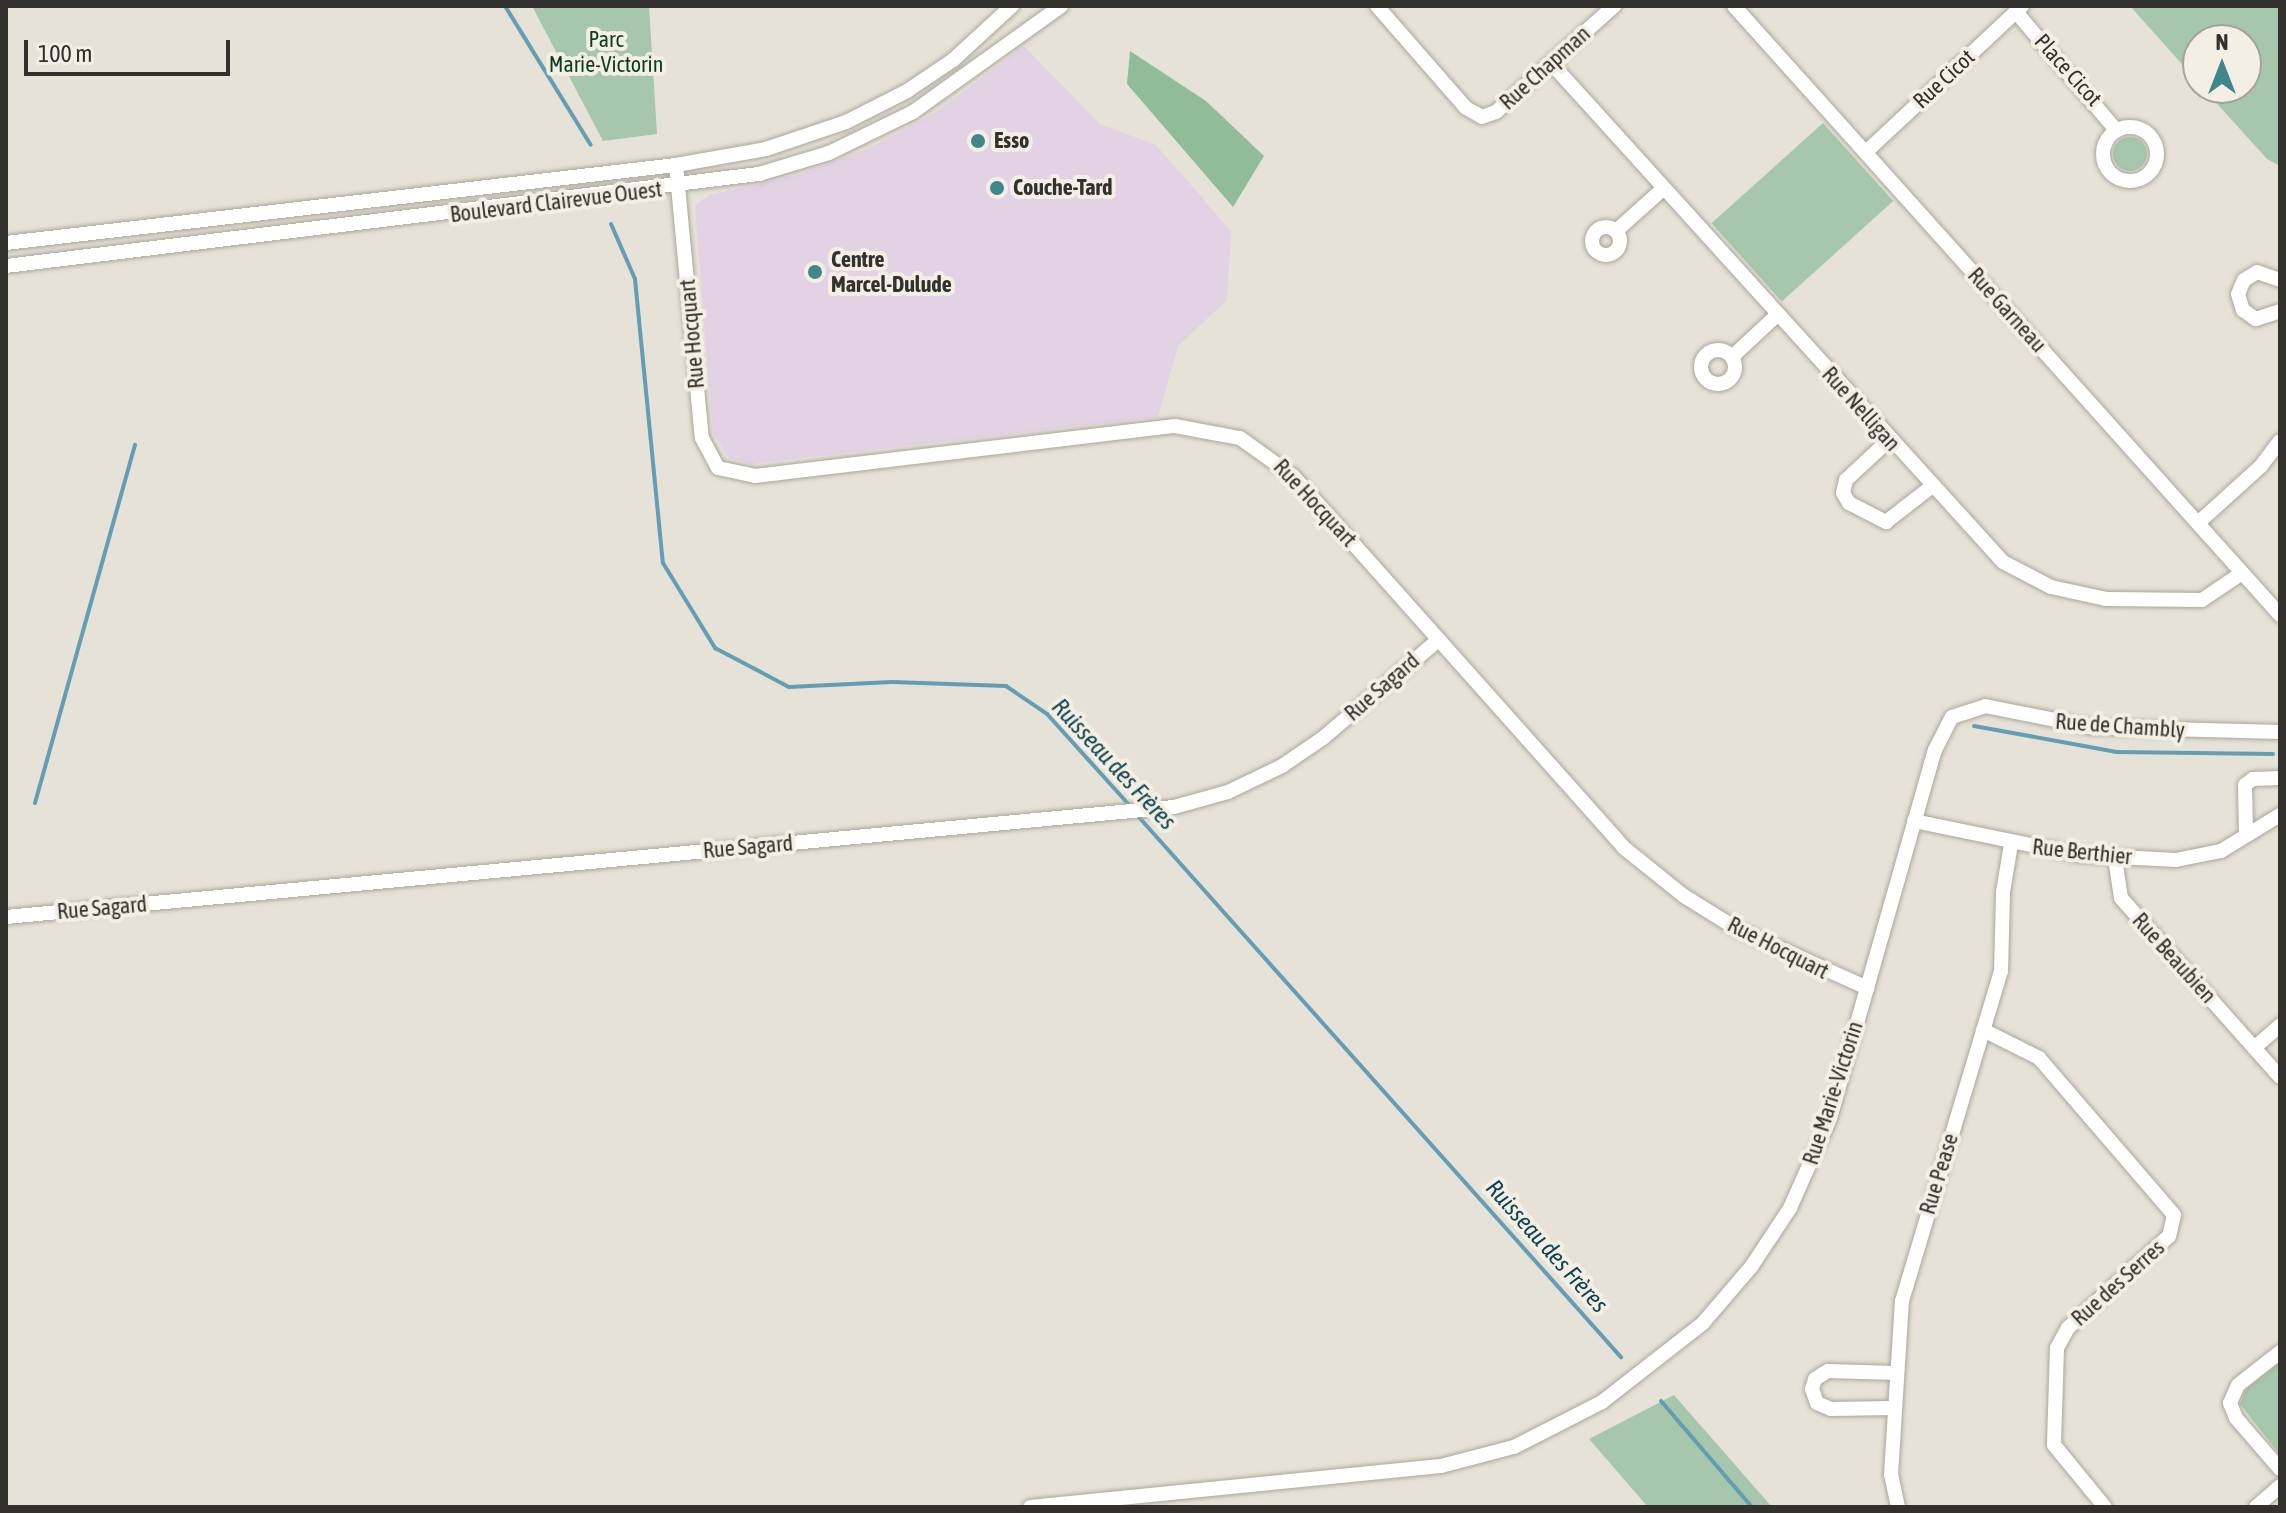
<!DOCTYPE html>
<meta charset="utf-8">
<style>
body{margin:0}
#map{position:relative;width:2286px;height:1513px;overflow:hidden;background:#e7e2d7;font-family:"Asap Condensed",sans-serif}
div>[style]{position:absolute}
.commercial>*{inset:0;background:#e3d2e4}
.green>*{inset:0;background:#a6c7ac;transform-origin:0 0}
.round{border-radius:50%}
.forest>*{inset:0;background:#91bc99}
.stream>*{height:4px;margin:-2px;padding:0 2px;transform-origin:2px;border-radius:2px;background:#649eb4}
.roads{filter:drop-shadow(0 0 2px #aba69c) drop-shadow(0 0 2px #aba69c)}
.minor>*{height:14px;margin:-7px;padding:0 7px;transform-origin:7px;border-radius:7px;background:#fff}
.minor>.ring{margin:-7px;padding:0;box-sizing:content-box;background:none;border:14px solid #fff;border-radius:50%}
.dots>*{width:22px;height:22px;translate:-50% -50%;box-sizing:border-box;border:4px solid #f4efe4;border-radius:50%}
span{translate:-50% -50%;white-space:nowrap;text-align:center;line-height:1.15;-webkit-text-stroke:8px #f4efe4;paint-order:stroke}
.park-label{font-size:22px;color:#0b3e1c}
.street-label{font-size:22px;color:#33312d}
.poi-label{font-size:22px;color:#33312d;font-weight:700}
.left{translate:0 -50%;text-align:left}
.water-label{font-size:24px;color:#104454;font-style:italic}
.frame{position:absolute;inset:0;border:8px solid #33312d;pointer-events:none}
.north{position:absolute;left:2182px;top:24px;width:80px;height:80px;box-sizing:border-box;background:#f4efe4;border:2px solid #a7a39b;border-radius:50%;rotate:0deg;font-size:22px;font-weight:700;line-height:32px;text-align:center;color:#33312d}
.north::after{content:'';display:block;margin:auto;width:28px;height:36px;background:#3f878a;clip-path:polygon(50% 0,100% 100%,50% 72%,0 100%)}
.scale{position:absolute;left:24px;top:40px;width:206px;height:36px;box-sizing:border-box;border:4px solid #33312d;border-top:0;padding-left:10px;font-size:24px;line-height:28px;white-space:nowrap;color:#33312d;-webkit-text-stroke:6px #f4efe4;paint-order:stroke}
</style>
<div id="map">
<div class="commercial">
<i style="clip-path:polygon(1024px 46px,1100px 124px,1156px 145px,1231px 231px,1227px 300px,1178px 346px,1158px 417px,750px 464px,729px 458px,713px 433px,695px 206px,710px 195px,801px 174px,868px 149px,936px 112px)"></i>
</div>
<div class="green">
<i style="clip-path:polygon(532px 6px,649px 6px,657px 134px,603px 141px)"></i>
<i style="clip-path:polygon(2130px 6px,2280px 6px,2280px 166px,2267px 159px,2203px 88px,2246px 88px,2246px 40px,2198px 40px,2198px 82px)"></i>
<i style="left:1823px;top:123px;width:105px;height:150px;rotate:48deg"></i>
<i class="round" style="left:2113px;top:137px;width:34px;height:34px"></i>
<i style="clip-path:polygon(2280px 1362px,2280px 1455px,2240px 1404px,2245px 1390px)"></i>
<i style="clip-path:polygon(1674px 1395px,1772px 1507px,1648px 1507px,1589px 1439px)"></i>
</div>
<div class="forest">
<i style="clip-path:polygon(1130px 51px,1206px 101px,1264px 156px,1233px 207px,1127px 84px)"></i>
</div>
<div class="stream">
<i style="left:505px;top:6px;width:163px;rotate:58.3deg"></i>
<i style="left:611px;top:224px;width:60px;rotate:66.4deg"></i>
<i style="left:635px;top:279px;width:285px;rotate:84.4deg"></i>
<i style="left:663px;top:563px;width:100px;rotate:58.5deg"></i>
<i style="left:715px;top:648px;width:84px;rotate:27.8deg"></i>
<i style="left:789px;top:687px;width:103px;rotate:-2.8deg"></i>
<i style="left:892px;top:682px;width:114px;rotate:2deg"></i>
<i style="left:1006px;top:686px;width:50px;rotate:34.3deg"></i>
<i style="left:1047px;top:714px;width:127px;rotate:47.9deg"></i>
<i style="left:1974px;top:726px;width:145px;rotate:10.3deg"></i>
<i style="left:2117px;top:752px;width:156px;rotate:0.7deg"></i>
<i style="left:35px;top:803px;width:372px;rotate:-74.4deg"></i>
<i style="left:1137px;top:815px;width:727px;rotate:48.24deg"></i>
<i style="left:1661px;top:1401px;width:140px;rotate:49.4deg"></i>
</div>
<div class="roads">
<div class="minor">
<i style="left:1377px;top:6px;width:135px;rotate:48.9deg"></i>
<i style="left:1466px;top:108px;width:18px;rotate:29deg"></i>
<i style="left:1482px;top:117px;width:15px;rotate:-20deg"></i>
<i style="left:1496px;top:112px;width:159px;rotate:-41.9deg"></i>
<i style="left:1734px;top:6px;width:818px;rotate:48.12deg"></i>
<i style="left:2016px;top:12px;width:155px;rotate:49.7deg"></i>
<i style="left:1551px;top:63px;width:673px;rotate:47.83deg"></i>
<i style="left:2003px;top:562px;width:54px;rotate:27.5deg"></i>
<i style="left:2051px;top:587px;width:56px;rotate:12.3deg"></i>
<i style="left:2106px;top:599px;width:96px;rotate:0.6deg"></i>
<i style="left:2202px;top:600px;width:48px;rotate:-34deg"></i>
<i class="ring" style="left:2103px;top:127px;width:40px;height:40px"></i>
<i style="left:1866px;top:152px;width:214px;rotate:-43.1deg"></i>
<i style="left:676px;top:165px;width:274px;rotate:84.6deg"></i>
<i style="left:702px;top:438px;width:34px;rotate:62deg"></i>
<i style="left:718px;top:468px;width:38px;rotate:12deg"></i>
<i style="left:755px;top:476px;width:423px;rotate:-6.8deg"></i>
<i style="left:1175px;top:426px;width:66px;rotate:10.5deg"></i>
<i style="left:1240px;top:438px;width:65px;rotate:35.6deg"></i>
<i style="left:1293px;top:476px;width:497px;rotate:48.3deg"></i>
<i style="left:1623px;top:847px;width:78px;rotate:38.8deg"></i>
<i style="left:1684px;top:896px;width:62px;rotate:31.9deg"></i>
<i style="left:1737px;top:929px;width:143px;rotate:24.4deg"></i>
<i class="ring" style="left:1592px;top:227px;width:14px;height:14px"></i>
<i style="left:1616px;top:231px;width:64px;rotate:-41.9deg"></i>
<i style="left:6px;top:243px;width:675px;rotate:-6.64deg"></i>
<i style="left:676px;top:165px;width:91px;rotate:-10.1deg"></i>
<i style="left:766px;top:149px;width:84px;rotate:-18.6deg"></i>
<i style="left:846px;top:122px;width:68px;rotate:-26.9deg"></i>
<i style="left:907px;top:91px;width:55px;rotate:-34deg"></i>
<i style="left:953px;top:60px;width:80px;rotate:-42.5deg"></i>
<i style="left:6px;top:266px;width:759px;rotate:-6.97deg"></i>
<i style="left:759px;top:174px;width:73px;rotate:-16.7deg"></i>
<i style="left:829px;top:153px;width:93px;rotate:-26deg"></i>
<i style="left:913px;top:112px;width:182px;rotate:-35.6deg"></i>
<i style="left:2280px;top:280px;width:24px;rotate:-161deg"></i>
<i style="left:2257px;top:272px;width:15px;rotate:148deg"></i>
<i style="left:2244px;top:280px;width:15px;rotate:113deg"></i>
<i style="left:2238px;top:294px;width:17px;rotate:73deg"></i>
<i style="left:2243px;top:310px;width:16px;rotate:35deg"></i>
<i style="left:2256px;top:319px;width:25px;rotate:-18deg"></i>
<i class="ring" style="left:1701px;top:350px;width:20px;height:20px"></i>
<i style="left:1732px;top:357px;width:62px;rotate:-43deg"></i>
<i style="left:1889px;top:440px;width:59px;rotate:137.1deg"></i>
<i style="left:1846px;top:480px;width:13px;rotate:103deg"></i>
<i style="left:1843px;top:493px;width:12px;rotate:59deg"></i>
<i style="left:1849px;top:503px;width:42px;rotate:27.2deg"></i>
<i style="left:1886px;top:522px;width:57px;rotate:-37.9deg"></i>
<i style="left:2198px;top:523px;width:85px;rotate:-42.1deg"></i>
<i style="left:2261px;top:466px;width:31px;rotate:-53deg"></i>
<i style="left:1914px;top:821px;width:168px;rotate:11.6deg"></i>
<i style="left:2079px;top:855px;width:97px;rotate:3deg"></i>
<i style="left:2176px;top:860px;width:46px;rotate:-11.3deg"></i>
<i style="left:2221px;top:851px;width:69px;rotate:-31.4deg"></i>
<i style="left:2246px;top:835px;width:50px;rotate:-91.1deg"></i>
<i style="left:2245px;top:785px;width:10px;rotate:-37deg"></i>
<i style="left:2253px;top:779px;width:27px;rotate:-2deg"></i>
<i style="left:2115px;top:858px;width:40px;rotate:81.5deg"></i>
<i style="left:2121px;top:898px;width:239px;rotate:48.4deg"></i>
<i style="left:6px;top:917px;width:1173px;rotate:-5.38deg"></i>
<i style="left:1174px;top:807px;width:56px;rotate:-15.5deg"></i>
<i style="left:1228px;top:792px;width:60px;rotate:-25.7deg"></i>
<i style="left:1282px;top:766px;width:50px;rotate:-34.3deg"></i>
<i style="left:1323px;top:738px;width:151px;rotate:-40.4deg"></i>
<i style="left:1983px;top:1030px;width:63px;rotate:26.6deg"></i>
<i style="left:2039px;top:1058px;width:207px;rotate:49.3deg"></i>
<i style="left:2174px;top:1215px;width:22px;rotate:103deg"></i>
<i style="left:2169px;top:1236px;width:137px;rotate:137.7deg"></i>
<i style="left:2068px;top:1328px;width:23px;rotate:119deg"></i>
<i style="left:2057px;top:1348px;width:97px;rotate:91.8deg"></i>
<i style="left:2054px;top:1445px;width:80px;rotate:50.6deg"></i>
<i style="left:2254px;top:1048px;width:35px;rotate:-41deg"></i>
<i style="left:2280px;top:1352px;width:53px;rotate:141.8deg"></i>
<i style="left:2238px;top:1385px;width:20px;rotate:114deg"></i>
<i style="left:2230px;top:1403px;width:16px;rotate:68deg"></i>
<i style="left:2236px;top:1418px;width:67px;rotate:49.2deg"></i>
<i style="left:1894px;top:1408px;width:63px;rotate:179.1deg"></i>
<i style="left:1831px;top:1409px;width:15px;rotate:-157deg"></i>
<i style="left:1817px;top:1403px;width:15px;rotate:-110deg"></i>
<i style="left:1812px;top:1389px;width:10px;rotate:-73deg"></i>
<i style="left:1815px;top:1379px;width:15px;rotate:-32deg"></i>
<i style="left:1828px;top:1371px;width:68px;rotate:1.7deg"></i>
<i style="left:1030px;top:1507px;width:413px;rotate:-5.7deg"></i>
<i style="left:1441px;top:1466px;width:75px;rotate:-14.6deg"></i>
<i style="left:1514px;top:1447px;width:99px;rotate:-27.1deg"></i>
<i style="left:1602px;top:1402px;width:128px;rotate:-38deg"></i>
<i style="left:1703px;top:1323px;width:74px;rotate:-49.4deg"></i>
<i style="left:1751px;top:1267px;width:71px;rotate:-56.5deg"></i>
<i style="left:1790px;top:1208px;width:98px;rotate:-66deg"></i>
<i style="left:1830px;top:1118px;width:383px;rotate:-74.1deg"></i>
<i style="left:1935px;top:750px;width:37px;rotate:-63deg"></i>
<i style="left:1952px;top:717px;width:35px;rotate:-18deg"></i>
<i style="left:1985px;top:706px;width:107px;rotate:11.3deg"></i>
<i style="left:2090px;top:727px;width:190px;rotate:1.5deg"></i>
<i style="left:1898px;top:1507px;width:33px;rotate:-102deg"></i>
<i style="left:1891px;top:1475px;width:174px;rotate:-86.4deg"></i>
<i style="left:1902px;top:1301px;width:345px;rotate:-73.3deg"></i>
<i style="left:2001px;top:971px;width:79px;rotate:-88.5deg"></i>
<i style="left:2003px;top:892px;width:49px;rotate:-80.5deg"></i>
<i style="left:2256px;top:1507px;width:32px;rotate:-41deg"></i>
</div>
</div>
<div class="dots">
<i style="left:978px;top:141px;background:#3f878a"></i>
<i style="left:997px;top:188px;background:#3f878a"></i>
<i style="left:815px;top:272px;background:#3f878a"></i>
</div>
<div class="park-label">
<span style="left:606px;top:52px">Parc<br>Marie-Victorin</span>
</div>
<div class="street-label">
<span style="left:1545px;top:68px;rotate:-42deg">Rue Chapman</span>
<span style="left:2068px;top:70px;rotate:48deg">Place Cicot</span>
<span style="left:1944px;top:79px;rotate:-43deg">Rue Cicot</span>
<span style="left:556px;top:202px;rotate:-7deg">Boulevard Clairevue Ouest</span>
<span style="left:2007px;top:310px;rotate:48deg">Rue Garneau</span>
<span style="left:692px;top:334px;rotate:-95deg">Rue Hocquart</span>
<span style="left:1861px;top:409px;rotate:48deg">Rue Nelligan</span>
<span style="left:1315px;top:503px;rotate:47deg">Rue Hocquart</span>
<span style="left:1382px;top:687px;rotate:-41deg">Rue Sagard</span>
<span style="left:2120px;top:726px;rotate:4deg">Rue de Chambly</span>
<span style="left:748px;top:847px;rotate:-5deg">Rue Sagard</span>
<span style="left:2082px;top:852px;rotate:6deg">Rue Berthier</span>
<span style="left:102px;top:908px;rotate:-5deg">Rue Sagard</span>
<span style="left:1778px;top:948px;rotate:27deg">Rue Hocquart</span>
<span style="left:2174px;top:958px;rotate:48deg">Rue Beaubien</span>
<span style="left:1833px;top:1093px;rotate:-72deg">Rue Marie-Victorin</span>
<span style="left:1939px;top:1174px;rotate:-73deg">Rue Pease</span>
<span style="left:2118px;top:1283px;rotate:-42deg">Rue des Serres</span>
</div>
<div class="poi-label">
<span class="left" style="left:994px;top:141px">Esso</span>
<span class="left" style="left:1013px;top:188px">Couche-Tard</span>
<span class="left" style="left:831px;top:272px">Centre<br>Marcel-Dulude</span>
</div>
<div class="water-label">
<span style="left:1114px;top:764px;rotate:47deg">Ruisseau des Frères</span>
<span style="left:1547px;top:1246px;rotate:48deg">Ruisseau des Frères</span>
</div>
<div class="frame"></div>
<div class="north">N</div>
<div class="scale">100 m</div>
</div>
